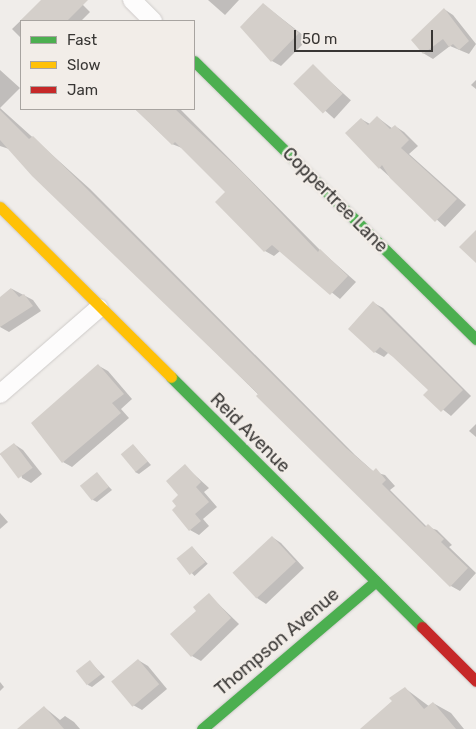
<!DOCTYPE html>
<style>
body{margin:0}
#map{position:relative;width:476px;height:729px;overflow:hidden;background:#f0edea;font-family:Rubik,sans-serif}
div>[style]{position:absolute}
.shadow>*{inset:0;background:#0003;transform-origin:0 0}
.building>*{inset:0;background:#d4cfca;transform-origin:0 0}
.roads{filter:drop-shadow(0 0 1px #cdcac8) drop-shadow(0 0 1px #cdcac8)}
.street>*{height:18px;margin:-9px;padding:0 9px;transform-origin:9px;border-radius:9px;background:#fdfcfc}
.fast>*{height:11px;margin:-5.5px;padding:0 5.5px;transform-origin:5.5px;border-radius:5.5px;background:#4caf50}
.slow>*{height:11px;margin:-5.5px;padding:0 5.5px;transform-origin:5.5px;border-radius:5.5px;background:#ffc107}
.jam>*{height:11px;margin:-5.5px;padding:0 5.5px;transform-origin:5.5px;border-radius:5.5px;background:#c62828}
span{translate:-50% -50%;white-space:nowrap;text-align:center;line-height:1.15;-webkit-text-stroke:5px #f2ede8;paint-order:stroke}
.street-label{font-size:18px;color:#383634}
.legend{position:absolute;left:20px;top:20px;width:175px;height:90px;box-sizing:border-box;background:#f2ede8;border:1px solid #a8a4a0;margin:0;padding:6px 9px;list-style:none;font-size:15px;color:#383634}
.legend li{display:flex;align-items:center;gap:10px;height:25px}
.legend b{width:25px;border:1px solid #a8a4a0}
.scale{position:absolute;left:294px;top:30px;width:139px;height:22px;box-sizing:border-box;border:2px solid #383634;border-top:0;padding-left:6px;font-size:15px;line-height:18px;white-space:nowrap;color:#383634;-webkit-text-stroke:4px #f2ede8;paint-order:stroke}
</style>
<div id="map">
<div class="shadow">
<i style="clip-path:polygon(42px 0,78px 0,90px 12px,81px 21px,21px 21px,21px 38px,12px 29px)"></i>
<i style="clip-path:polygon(208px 0,239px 0,225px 15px)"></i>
<i style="clip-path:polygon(263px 4px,308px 39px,281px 66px,272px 61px,241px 27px)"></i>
<i style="clip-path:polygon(444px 9px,453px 15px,476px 44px,469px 54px,450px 46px,433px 59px,423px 53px)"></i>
<i style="left:313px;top:66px;width:51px;height:25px;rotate:42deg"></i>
<i style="clip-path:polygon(0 70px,20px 88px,0 108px,90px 189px,355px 455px,374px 472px,385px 475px,395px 486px,390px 490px,427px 527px,437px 530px,452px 545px,449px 547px,476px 573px,460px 591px,451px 586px,12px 150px,0 146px)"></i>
<i style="clip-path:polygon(476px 80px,476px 89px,471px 85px)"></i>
<i style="clip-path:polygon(135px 109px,180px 109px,320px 250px,356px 282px,340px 299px,280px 251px,274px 256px,265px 251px,217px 202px,227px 192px,182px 148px,172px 144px)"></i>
<i style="clip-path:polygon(377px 117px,393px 129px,395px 126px,404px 132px,418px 146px,409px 154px,466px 205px,445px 227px,380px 168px,361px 119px,370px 124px)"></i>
<i style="clip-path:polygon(12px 289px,33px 300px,41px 311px,9px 332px,0 327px,0 298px)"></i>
<i style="clip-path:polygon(374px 303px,383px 308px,471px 396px,451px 416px,425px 395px,429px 390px,389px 352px,384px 357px,375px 352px)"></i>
<i style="clip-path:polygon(99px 366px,108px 371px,132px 399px,121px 409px,129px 418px,72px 467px,63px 462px)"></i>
<i style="clip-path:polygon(476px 424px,476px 437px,469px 431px)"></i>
<i style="clip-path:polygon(14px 444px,23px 450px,42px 474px,31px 483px,22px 478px)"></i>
<i style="clip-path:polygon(133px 445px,151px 465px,139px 474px,135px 472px)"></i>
<i style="clip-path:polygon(185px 466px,209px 488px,204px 492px,217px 507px,203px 519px,209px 526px,199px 535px,190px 530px,180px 495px)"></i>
<i style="clip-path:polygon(97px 474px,112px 490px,97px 502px,93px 500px)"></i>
<i style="clip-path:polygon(0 513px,8px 522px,0 529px)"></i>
<i style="clip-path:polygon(272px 537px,281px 543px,304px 568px,266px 604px,257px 598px)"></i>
<i style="left:192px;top:547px;width:23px;height:18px;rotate:47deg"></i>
<i style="clip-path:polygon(209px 595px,239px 624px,201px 661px,192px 656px,198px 611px)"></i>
<i style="clip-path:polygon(138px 660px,148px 666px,167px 689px,142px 710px,133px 705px)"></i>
<i style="clip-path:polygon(90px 662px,105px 677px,92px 687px,88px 685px)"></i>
<i style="clip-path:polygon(0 682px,4px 687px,0 691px)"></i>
<i style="clip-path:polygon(406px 689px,430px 707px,433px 703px,451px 713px,464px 729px,362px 729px)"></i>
<i style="clip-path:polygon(44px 707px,60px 720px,65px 716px,74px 722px,80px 729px,29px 729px)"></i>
</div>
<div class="building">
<i style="clip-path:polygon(41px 0,88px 0,67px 21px,20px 21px)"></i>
<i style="clip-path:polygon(263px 3px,299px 33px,271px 62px,240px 27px)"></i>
<i style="clip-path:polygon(444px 8px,469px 41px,459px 50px,453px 44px,449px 47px,443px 39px,423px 54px,411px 40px)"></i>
<i style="left:313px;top:64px;width:42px;height:28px;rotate:45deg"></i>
<i style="clip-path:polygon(135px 109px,175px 109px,244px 174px,318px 252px,320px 249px,348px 276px,330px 295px,272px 245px,264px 252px,215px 202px,225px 192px,175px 142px,172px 145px)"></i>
<i style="clip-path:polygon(0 110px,29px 139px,33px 136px,80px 182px,346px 448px,373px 471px,376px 468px,386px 480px,382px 484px,425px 527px,428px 524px,444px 539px,441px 542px,468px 568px,450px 587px,256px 396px,258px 394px,32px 176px,0 140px)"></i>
<i style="clip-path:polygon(377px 116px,390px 129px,395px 125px,409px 140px,401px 148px,457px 199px,435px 222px,390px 178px,382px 165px,379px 169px,345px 133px,361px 118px,368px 125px)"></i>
<i style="clip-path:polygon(476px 230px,476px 263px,459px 247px)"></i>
<i style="clip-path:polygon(11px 288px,19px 297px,24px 294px,33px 306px,0 327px,0 297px)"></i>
<i style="clip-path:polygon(373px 301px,463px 390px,441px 412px,423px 395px,428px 390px,393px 357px,380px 347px,374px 353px,348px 329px)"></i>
<i style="clip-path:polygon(98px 364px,124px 394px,112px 403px,121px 413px,62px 463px,31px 423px)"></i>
<i style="left:14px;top:443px;width:31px;height:18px;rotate:53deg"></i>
<i style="left:133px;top:444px;width:23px;height:16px;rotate:50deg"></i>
<i style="clip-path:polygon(185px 464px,201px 482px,196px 487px,209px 502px,195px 514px,201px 521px,189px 531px,172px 510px,176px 506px,172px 501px,178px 495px,166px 481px)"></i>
<i style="left:97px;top:472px;width:19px;height:22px;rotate:51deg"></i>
<i style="left:272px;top:536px;width:35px;height:54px;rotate:47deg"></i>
<i style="left:192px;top:546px;width:21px;height:20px;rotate:51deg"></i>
<i style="clip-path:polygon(209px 593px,231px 618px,191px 657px,170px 634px,196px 611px,193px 607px)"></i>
<i style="left:138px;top:659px;width:33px;height:35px;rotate:50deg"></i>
<i style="left:90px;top:660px;width:18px;height:18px;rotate:52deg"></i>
<i style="clip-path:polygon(405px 687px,424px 709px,433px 702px,456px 729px,360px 729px,392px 701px,389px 698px)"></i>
<i style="clip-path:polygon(44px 706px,64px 729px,17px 729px)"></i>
</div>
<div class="roads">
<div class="street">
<i style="left:132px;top:0;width:30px;rotate:45deg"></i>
<i style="left:0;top:394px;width:131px;rotate:-41deg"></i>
</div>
<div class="fast">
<i style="left:194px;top:61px;width:396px;rotate:44.6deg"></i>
<i style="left:171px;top:377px;width:354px;rotate:44.9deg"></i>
<i style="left:202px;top:729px;width:228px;rotate:-40.4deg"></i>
</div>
<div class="slow">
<i style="left:0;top:207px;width:241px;rotate:44.8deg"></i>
</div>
<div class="jam">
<i style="left:422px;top:627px;width:76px;rotate:45deg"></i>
</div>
</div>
<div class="street-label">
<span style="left:335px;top:200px;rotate:45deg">Coppertree Lane</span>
<span style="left:250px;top:433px;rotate:45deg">Reid Avenue</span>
<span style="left:277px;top:642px;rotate:-40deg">Thompson Avenue</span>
</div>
<ul class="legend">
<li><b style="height:6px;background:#4caf50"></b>Fast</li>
<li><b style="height:6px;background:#ffc107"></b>Slow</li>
<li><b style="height:6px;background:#c62828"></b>Jam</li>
</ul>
<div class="scale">50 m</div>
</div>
